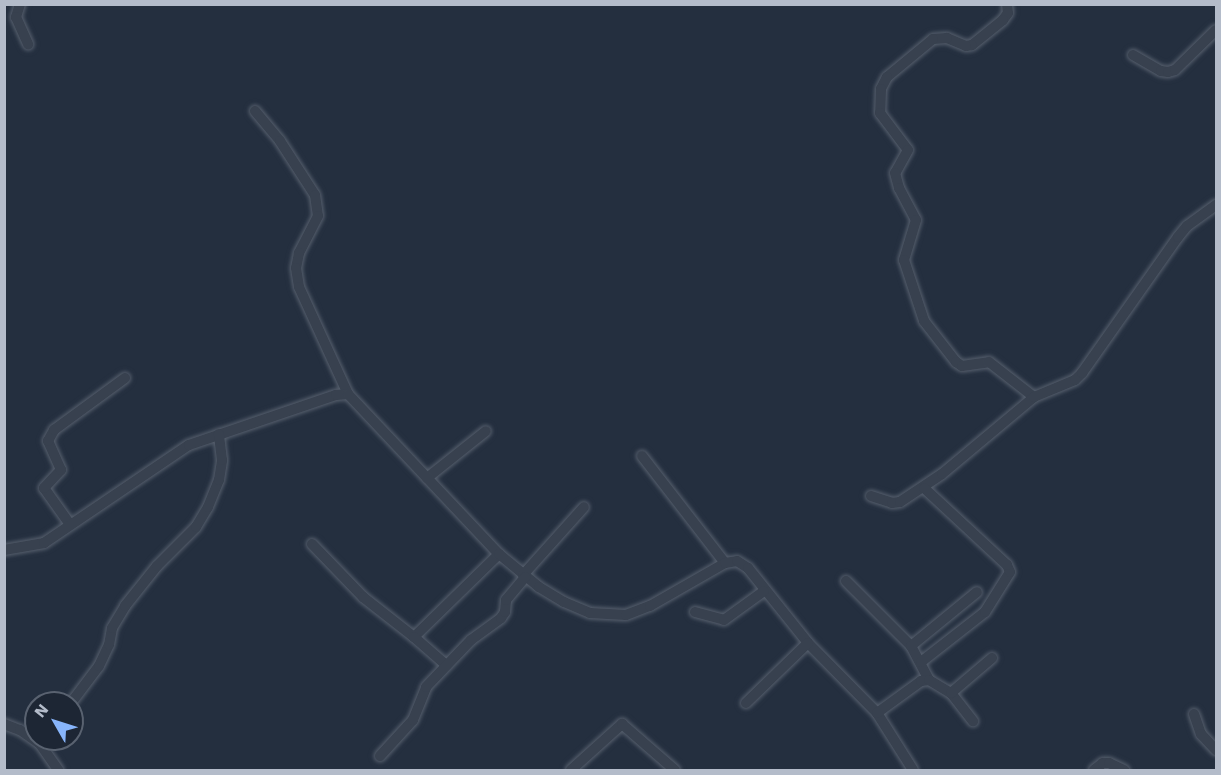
<!DOCTYPE html>
<style>
body{margin:0}
#map{position:relative;width:1221px;height:775px;overflow:hidden;background:#242f3f;font-family:"Work Sans",sans-serif}
div>[style]{position:absolute}
.roads{filter:drop-shadow(0 0 2px #565f6d) drop-shadow(0 0 2px #565f6d)}
.minor>*{height:10px;margin:-5px;padding:0 5px;transform-origin:5px;border-radius:5px;background:#38414f}
span{translate:-50% -50%;white-space:nowrap;text-align:center;line-height:1.15;-webkit-text-stroke:6px #1d2634;paint-order:stroke}
.frame{position:absolute;inset:0;border:6px solid #b4bcca;pointer-events:none}
.north{position:absolute;left:24px;top:691px;width:60px;height:60px;box-sizing:border-box;background:#1d2634;border:2px solid #596270;border-radius:50%;rotate:309deg;font-size:16px;font-weight:700;line-height:24px;text-align:center;color:#b4bcca}
.north::after{content:'';display:block;margin:auto;width:21px;height:27px;background:#88b5fb;clip-path:polygon(50% 0,100% 100%,50% 72%,0 100%)}
</style>
<div id="map">
<div class="roads">
<div class="minor">
<i style="left:20px;top:4px;width:14px;rotate:107deg"></i>
<i style="left:16px;top:17px;width:30px;rotate:66deg"></i>
<i style="left:1007px;top:4px;width:9px;rotate:84deg"></i>
<i style="left:1008px;top:13px;width:9px;rotate:126deg"></i>
<i style="left:1003px;top:20px;width:40px;rotate:141deg"></i>
<i style="left:972px;top:45px;width:6px;rotate:171deg"></i>
<i style="left:966px;top:46px;width:21px;rotate:-157deg"></i>
<i style="left:947px;top:38px;width:14px;rotate:176deg"></i>
<i style="left:933px;top:39px;width:60px;rotate:140.4deg"></i>
<i style="left:887px;top:77px;width:13px;rotate:117deg"></i>
<i style="left:881px;top:89px;width:24px;rotate:92deg"></i>
<i style="left:880px;top:113px;width:46px;rotate:52.9deg"></i>
<i style="left:908px;top:150px;width:26px;rotate:119deg"></i>
<i style="left:895px;top:173px;width:16px;rotate:75deg"></i>
<i style="left:899px;top:188px;width:36px;rotate:62deg"></i>
<i style="left:916px;top:220px;width:42px;rotate:106.7deg"></i>
<i style="left:904px;top:260px;width:64px;rotate:71.8deg"></i>
<i style="left:924px;top:321px;width:52px;rotate:52deg"></i>
<i style="left:956px;top:362px;width:7px;rotate:34deg"></i>
<i style="left:962px;top:366px;width:27px;rotate:-8deg"></i>
<i style="left:989px;top:362px;width:57px;rotate:37.9deg"></i>
<i style="left:1133px;top:55px;width:32px;rotate:30deg"></i>
<i style="left:1161px;top:71px;width:7px;rotate:8deg"></i>
<i style="left:1168px;top:72px;width:7px;rotate:-16deg"></i>
<i style="left:1175px;top:70px;width:57px;rotate:-44.3deg"></i>
<i style="left:255px;top:111px;width:39px;rotate:50deg"></i>
<i style="left:280px;top:141px;width:64px;rotate:57.1deg"></i>
<i style="left:315px;top:195px;width:21px;rotate:82deg"></i>
<i style="left:318px;top:216px;width:42px;rotate:117.2deg"></i>
<i style="left:299px;top:253px;width:15px;rotate:101deg"></i>
<i style="left:296px;top:268px;width:19px;rotate:81deg"></i>
<i style="left:299px;top:287px;width:118px;rotate:65.4deg"></i>
<i style="left:642px;top:456px;width:135px;rotate:52.2deg"></i>
<i style="left:427px;top:478px;width:75px;rotate:-38.5deg"></i>
<i style="left:871px;top:496px;width:22px;rotate:18deg"></i>
<i style="left:892px;top:503px;width:8px;rotate:-7deg"></i>
<i style="left:900px;top:502px;width:50px;rotate:-33.7deg"></i>
<i style="left:942px;top:474px;width:120px;rotate:-39.9deg"></i>
<i style="left:1034px;top:397px;width:44px;rotate:-22.5deg"></i>
<i style="left:1075px;top:380px;width:10px;rotate:-45deg"></i>
<i style="left:1082px;top:373px;width:166px;rotate:-54.8deg"></i>
<i style="left:1178px;top:237px;width:14px;rotate:-51deg"></i>
<i style="left:1187px;top:226px;width:36px;rotate:-36deg"></i>
<i style="left:69px;top:523px;width:43px;rotate:-125.5deg"></i>
<i style="left:44px;top:488px;width:25px;rotate:-47deg"></i>
<i style="left:61px;top:470px;width:32px;rotate:-114deg"></i>
<i style="left:48px;top:441px;width:13px;rotate:-61deg"></i>
<i style="left:54px;top:430px;width:88px;rotate:-36.2deg"></i>
<i style="left:312px;top:544px;width:74px;rotate:46.1deg"></i>
<i style="left:363px;top:597px;width:65px;rotate:38.1deg"></i>
<i style="left:414px;top:637px;width:119px;rotate:-44.3deg"></i>
<i style="left:4px;top:550px;width:41px;rotate:-9.9deg"></i>
<i style="left:44px;top:543px;width:175px;rotate:-34.1deg"></i>
<i style="left:189px;top:445px;width:155px;rotate:-18.8deg"></i>
<i style="left:336px;top:395px;width:12px;rotate:-5deg"></i>
<i style="left:348px;top:394px;width:220px;rotate:46.7deg"></i>
<i style="left:499px;top:554px;width:52px;rotate:39.5deg"></i>
<i style="left:539px;top:587px;width:29px;rotate:31deg"></i>
<i style="left:564px;top:602px;width:28px;rotate:23deg"></i>
<i style="left:590px;top:613px;width:36px;rotate:3deg"></i>
<i style="left:626px;top:615px;width:26px;rotate:-21deg"></i>
<i style="left:650px;top:606px;width:86px;rotate:-29.8deg"></i>
<i style="left:725px;top:563px;width:12px;rotate:-9deg"></i>
<i style="left:737px;top:561px;width:13px;rotate:32deg"></i>
<i style="left:748px;top:568px;width:96px;rotate:51.3deg"></i>
<i style="left:808px;top:643px;width:98px;rotate:45.4deg"></i>
<i style="left:877px;top:713px;width:67px;rotate:57.7deg"></i>
<i style="left:523px;top:575px;width:91px;rotate:-48.1deg"></i>
<i style="left:846px;top:581px;width:92px;rotate:45deg"></i>
<i style="left:911px;top:646px;width:38px;rotate:62deg"></i>
<i style="left:695px;top:612px;width:30px;rotate:15deg"></i>
<i style="left:724px;top:620px;width:49px;rotate:-35.9deg"></i>
<i style="left:414px;top:637px;width:43px;rotate:41.2deg"></i>
<i style="left:911px;top:646px;width:85px;rotate:-39.3deg"></i>
<i style="left:921px;top:662px;width:81px;rotate:-38deg"></i>
<i style="left:985px;top:612px;width:47px;rotate:-58deg"></i>
<i style="left:1010px;top:572px;width:8px;rotate:-113deg"></i>
<i style="left:1007px;top:565px;width:113px;rotate:-137.1deg"></i>
<i style="left:951px;top:693px;width:36px;rotate:52deg"></i>
<i style="left:71px;top:703px;width:46px;rotate:-52.9deg"></i>
<i style="left:99px;top:666px;width:23px;rotate:-65deg"></i>
<i style="left:109px;top:645px;width:17px;rotate:-80deg"></i>
<i style="left:112px;top:628px;width:26px;rotate:-59deg"></i>
<i style="left:125px;top:606px;width:51px;rotate:-51.3deg"></i>
<i style="left:157px;top:566px;width:55px;rotate:-45deg"></i>
<i style="left:196px;top:527px;width:23px;rotate:-59deg"></i>
<i style="left:208px;top:507px;width:29px;rotate:-68deg"></i>
<i style="left:219px;top:480px;width:20px;rotate:-81deg"></i>
<i style="left:222px;top:460px;width:26px;rotate:-97deg"></i>
<i style="left:746px;top:703px;width:86px;rotate:-44.1deg"></i>
<i style="left:877px;top:713px;width:54px;rotate:-36deg"></i>
<i style="left:921px;top:681px;width:8px;rotate:-7deg"></i>
<i style="left:929px;top:680px;width:26px;rotate:31deg"></i>
<i style="left:951px;top:693px;width:54px;rotate:-40.5deg"></i>
<i style="left:1194px;top:714px;width:21px;rotate:71deg"></i>
<i style="left:1201px;top:734px;width:22px;rotate:47deg"></i>
<i style="left:4px;top:724px;width:17px;rotate:21deg"></i>
<i style="left:20px;top:730px;width:24px;rotate:35deg"></i>
<i style="left:42px;top:739px;width:5px;rotate:112deg"></i>
<i style="left:40px;top:744px;width:32px;rotate:55deg"></i>
<i style="left:380px;top:756px;width:49px;rotate:-47.5deg"></i>
<i style="left:413px;top:720px;width:35px;rotate:-68deg"></i>
<i style="left:426px;top:687px;width:65px;rotate:-46.2deg"></i>
<i style="left:471px;top:640px;width:37px;rotate:-36deg"></i>
<i style="left:501px;top:618px;width:7px;rotate:-56deg"></i>
<i style="left:505px;top:612px;width:12px;rotate:-85deg"></i>
<i style="left:506px;top:600px;width:30px;rotate:-50deg"></i>
<i style="left:571px;top:770px;width:69px;rotate:-42deg"></i>
<i style="left:622px;top:724px;width:70px;rotate:41deg"></i>
<i style="left:1094px;top:770px;width:11px;rotate:-38deg"></i>
<i style="left:1103px;top:763px;width:6px"></i>
<i style="left:1109px;top:763px;width:17px;rotate:25deg"></i>
</div>
</div>
<div class="frame"></div>
<div class="north">N</div>
</div>
